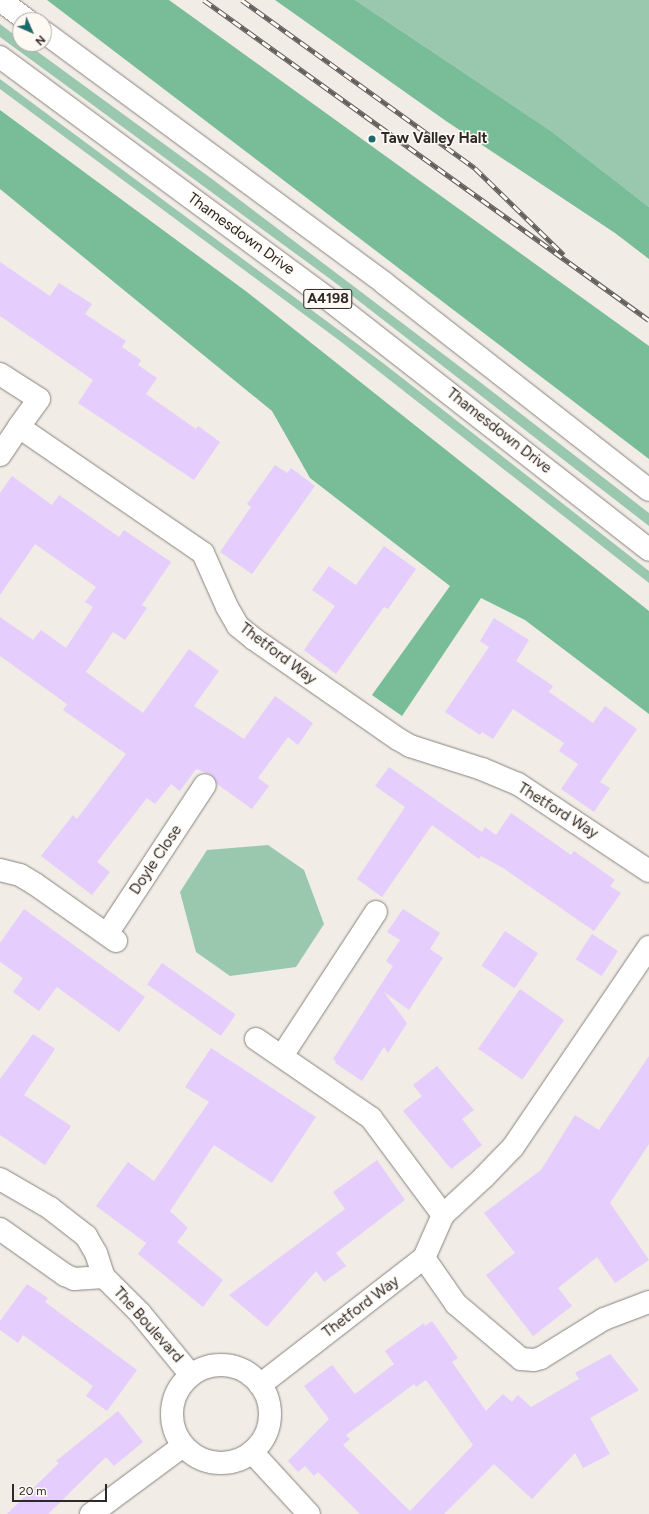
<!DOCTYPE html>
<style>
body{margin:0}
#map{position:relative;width:649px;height:1514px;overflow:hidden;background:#f1ece6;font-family:Figtree,sans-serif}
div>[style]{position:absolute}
.green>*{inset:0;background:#99c8ae}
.forest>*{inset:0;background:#78bc98}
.building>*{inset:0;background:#e5cdfd;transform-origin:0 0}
.roads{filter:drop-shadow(0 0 1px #88837e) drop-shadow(0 0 1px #88837e)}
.street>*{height:22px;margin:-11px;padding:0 11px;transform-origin:11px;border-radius:11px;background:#fff}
.street>.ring{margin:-11px;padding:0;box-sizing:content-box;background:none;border:22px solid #fff;border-radius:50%}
.primary>*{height:22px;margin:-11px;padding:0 11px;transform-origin:11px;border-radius:11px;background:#fff}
.rail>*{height:4.5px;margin-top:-2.25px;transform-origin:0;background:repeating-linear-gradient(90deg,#fff9f3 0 9px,#605e5b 0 18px);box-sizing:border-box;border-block:1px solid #605e5b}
.dots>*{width:11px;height:11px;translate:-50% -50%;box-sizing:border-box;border:2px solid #fff9f3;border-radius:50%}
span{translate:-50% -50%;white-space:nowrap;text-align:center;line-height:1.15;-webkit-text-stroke:3px #fff9f3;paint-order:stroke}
.shield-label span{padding:1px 3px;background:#fff9f3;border:1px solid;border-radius:3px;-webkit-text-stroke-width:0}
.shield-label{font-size:14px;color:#2c2a28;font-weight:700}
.poi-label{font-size:15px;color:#2c2a28;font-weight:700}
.left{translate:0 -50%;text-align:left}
.street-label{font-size:15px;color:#2c2a28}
.north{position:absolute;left:12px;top:12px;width:40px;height:40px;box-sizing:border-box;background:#fff9f3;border:1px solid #aba6a2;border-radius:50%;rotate:135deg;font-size:11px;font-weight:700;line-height:16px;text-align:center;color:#2c2a28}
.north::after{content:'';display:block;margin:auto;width:14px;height:18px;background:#1c6969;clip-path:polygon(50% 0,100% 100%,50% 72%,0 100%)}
.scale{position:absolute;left:12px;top:1484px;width:95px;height:18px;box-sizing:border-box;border:2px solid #2c2a28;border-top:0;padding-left:5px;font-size:12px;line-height:14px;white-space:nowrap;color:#2c2a28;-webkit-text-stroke:3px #fff9f3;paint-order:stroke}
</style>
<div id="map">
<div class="green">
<i style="clip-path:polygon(355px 0,649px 0,649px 207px,551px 131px)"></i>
<i style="clip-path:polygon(0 24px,20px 39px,20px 44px,27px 44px,212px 179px,476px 379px,649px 513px,649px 526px,337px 284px,0 37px)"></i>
<i style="clip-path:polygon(0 79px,383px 363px,649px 571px,649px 583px,340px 341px,0 89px)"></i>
<i style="clip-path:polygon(268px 845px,304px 870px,324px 924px,296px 967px,230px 976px,196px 952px,180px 892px,207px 850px)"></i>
</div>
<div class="forest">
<i style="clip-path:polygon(47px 0,169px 0,649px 346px,649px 459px)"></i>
<i style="clip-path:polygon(275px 0,355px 0,551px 131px,649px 207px,649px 259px,615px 233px,446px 121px)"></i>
<i style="clip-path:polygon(0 110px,247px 292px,649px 611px,649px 714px,525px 620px,481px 598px,402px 716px,372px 695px,450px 586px,310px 478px,272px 411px,0 189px)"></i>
</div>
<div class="building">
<i style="clip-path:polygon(0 262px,50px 296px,59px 283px,92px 304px,85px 314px,126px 341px,122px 347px,141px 360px,138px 365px,157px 378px,146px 394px,196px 429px,198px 426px,220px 442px,194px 480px,78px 403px,93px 380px,0 316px)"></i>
<i style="clip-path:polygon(275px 465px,287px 473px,291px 468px,315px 486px,252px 574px,220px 552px,251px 507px,247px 504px)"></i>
<i style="clip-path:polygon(12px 476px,52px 505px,59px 495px,119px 537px,124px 530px,171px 562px,142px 605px,147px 608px,125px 640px,113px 632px,86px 672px,143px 713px,189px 649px,219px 671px,194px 706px,244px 739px,275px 696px,313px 723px,298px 745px,288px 737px,258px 778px,269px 786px,252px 809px,217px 784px,212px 775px,196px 769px,180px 791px,171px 784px,155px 804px,147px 798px,97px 862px,110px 872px,92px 895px,41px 856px,73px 815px,77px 819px,126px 754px,63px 710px,67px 704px,0 656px,0 617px,33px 640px,41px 630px,66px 648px,93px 607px,85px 602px,96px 587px,35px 544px,0 595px,0 493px)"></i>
<i style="clip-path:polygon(384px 546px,416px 569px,388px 609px,384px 607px,336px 674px,304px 650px,335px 606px,312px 590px,329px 566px,356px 585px)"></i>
<i style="clip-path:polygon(494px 618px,529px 640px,516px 661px,553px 686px,549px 692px,593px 723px,605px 706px,637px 729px,600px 782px,610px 788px,594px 812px,561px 789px,578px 764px,559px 751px,564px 743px,513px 709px,493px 739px,482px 732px,480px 735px,445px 712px,489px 647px,480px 641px)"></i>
<i style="clip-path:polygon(389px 767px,482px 832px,485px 827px,496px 835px,511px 813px,571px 855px,574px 851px,615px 880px,610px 886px,621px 893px,594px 931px,503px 868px,481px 856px,479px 859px,432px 825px,382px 897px,357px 879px,405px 807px,375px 786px)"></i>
<i style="clip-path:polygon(24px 909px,145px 997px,119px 1032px,57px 987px,39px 1011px,13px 992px,23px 978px,0 962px,0 943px)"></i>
<i style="clip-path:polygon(403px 909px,440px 933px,430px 949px,443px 958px,409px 1010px,384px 992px,407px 1023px,388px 1053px,384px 1047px,362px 1081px,335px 1063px,336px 1061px,333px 1059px,393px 966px,386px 961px,400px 940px,387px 932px)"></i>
<i style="left:505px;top:931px;width:40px;height:42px;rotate:34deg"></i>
<i style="left:592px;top:934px;width:31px;height:30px;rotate:33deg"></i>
<i style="left:162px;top:963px;width:90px;height:26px;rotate:35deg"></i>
<i style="left:520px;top:989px;width:54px;height:73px;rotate:35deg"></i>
<i style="clip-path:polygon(33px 1034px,55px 1049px,24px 1095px,71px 1126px,45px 1165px,0 1135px,0 1079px)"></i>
<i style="clip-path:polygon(211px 1048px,316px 1117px,272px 1183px,214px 1145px,170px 1211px,188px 1228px,177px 1242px,223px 1280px,203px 1307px,138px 1254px,146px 1243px,96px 1206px,128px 1162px,154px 1181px,209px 1102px,185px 1087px)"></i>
<i style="clip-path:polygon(649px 1056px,649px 1144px,610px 1203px,649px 1260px,615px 1283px,597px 1257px,558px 1288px,572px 1306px,533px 1336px,486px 1275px,515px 1253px,484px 1213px,541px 1170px,575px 1115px,599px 1130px)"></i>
<i style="clip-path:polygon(437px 1066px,474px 1110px,462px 1119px,482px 1145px,451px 1169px,403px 1111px,422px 1096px,413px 1085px)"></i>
<i style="clip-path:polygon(377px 1160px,405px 1200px,336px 1253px,346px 1266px,324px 1282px,316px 1271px,267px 1327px,229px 1295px,345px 1209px,333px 1192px)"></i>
<i style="clip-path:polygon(27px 1284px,48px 1298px,45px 1302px,137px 1370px,107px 1411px,86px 1396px,93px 1386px,23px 1335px,18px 1343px,0 1330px,0 1321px)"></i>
<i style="clip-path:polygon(evenodd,432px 1321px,458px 1358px,452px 1362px,486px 1411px,503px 1394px,512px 1402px,518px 1395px,531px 1407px,579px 1379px,575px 1373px,610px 1354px,639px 1390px,590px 1418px,610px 1454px,583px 1468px,575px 1453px,532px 1499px,494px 1464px,444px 1514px,360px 1514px,318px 1472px,314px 1476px,305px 1466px,298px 1472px,288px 1461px,329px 1419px,304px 1386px,332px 1365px,355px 1394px,394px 1364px,385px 1351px,424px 1323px,425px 1326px,432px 1321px,426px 1380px,473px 1445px,410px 1511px,343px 1445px,350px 1439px,346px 1435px,414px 1384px,416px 1387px,426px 1380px)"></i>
<i style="clip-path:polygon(118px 1411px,143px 1442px,114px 1466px,106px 1457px,48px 1514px,7px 1514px,59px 1463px,56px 1461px)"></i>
</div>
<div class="roads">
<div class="street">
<i style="left:0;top:374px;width:46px;rotate:32.7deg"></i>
<i style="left:39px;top:399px;width:34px;rotate:126deg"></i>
<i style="left:19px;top:427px;width:223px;rotate:34.4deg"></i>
<i style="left:203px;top:553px;width:59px;rotate:66deg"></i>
<i style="left:227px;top:607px;width:22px;rotate:60deg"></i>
<i style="left:238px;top:626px;width:21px;rotate:39deg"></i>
<i style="left:254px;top:639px;width:175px;rotate:34.8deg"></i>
<i style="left:398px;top:739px;width:14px;rotate:30deg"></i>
<i style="left:410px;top:746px;width:76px;rotate:17.7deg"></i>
<i style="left:482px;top:769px;width:39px;rotate:23deg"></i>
<i style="left:518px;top:784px;width:157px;rotate:33.6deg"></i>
<i style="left:0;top:455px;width:34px;rotate:-56deg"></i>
<i style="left:0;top:870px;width:21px;rotate:14deg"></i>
<i style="left:20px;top:875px;width:17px;rotate:31deg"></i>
<i style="left:35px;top:884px;width:99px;rotate:35.1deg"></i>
<i style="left:107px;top:934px;width:178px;rotate:-56.7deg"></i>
<i style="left:256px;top:1039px;width:140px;rotate:34.5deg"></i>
<i style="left:371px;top:1118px;width:121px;rotate:53.4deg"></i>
<i style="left:282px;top:1056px;width:172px;rotate:-56.9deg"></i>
<i style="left:0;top:1179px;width:58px;rotate:30.1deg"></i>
<i style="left:50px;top:1208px;width:46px;rotate:37.9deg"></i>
<i style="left:86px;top:1236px;width:20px;rotate:60deg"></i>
<i style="left:96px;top:1253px;width:25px;rotate:72deg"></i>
<i style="left:104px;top:1277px;width:51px;rotate:45deg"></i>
<i style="left:140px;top:1313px;width:80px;rotate:50.6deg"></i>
<i style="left:0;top:1229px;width:80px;rotate:35.3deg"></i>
<i style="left:65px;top:1275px;width:10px;rotate:24deg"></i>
<i style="left:74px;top:1279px;width:30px;rotate:-4deg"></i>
<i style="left:424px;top:1258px;width:56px;rotate:55.2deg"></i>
<i style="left:456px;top:1304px;width:85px;rotate:40.2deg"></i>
<i style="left:521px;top:1359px;width:13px;rotate:4deg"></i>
<i style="left:534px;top:1360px;width:7px;rotate:-16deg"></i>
<i style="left:541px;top:1358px;width:74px;rotate:-31.8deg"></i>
<i style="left:604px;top:1319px;width:48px;rotate:-20.7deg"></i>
<i class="ring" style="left:172px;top:1365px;width:76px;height:76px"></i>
<i style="left:260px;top:1385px;width:207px;rotate:-37.8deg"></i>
<i style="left:424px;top:1258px;width:47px;rotate:-66.2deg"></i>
<i style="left:443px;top:1215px;width:56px;rotate:-42.8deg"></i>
<i style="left:484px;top:1177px;width:42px;rotate:-46deg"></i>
<i style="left:513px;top:1147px;width:242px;rotate:-55.8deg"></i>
<i style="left:252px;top:1452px;width:84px;rotate:47.4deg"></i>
<i style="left:91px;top:1514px;width:114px;rotate:-36.5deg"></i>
</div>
<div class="primary">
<i style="left:0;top:0;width:34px;rotate:37deg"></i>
<i style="left:44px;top:32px;width:423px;rotate:36.4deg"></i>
<i style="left:384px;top:283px;width:336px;rotate:38deg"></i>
<i style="left:0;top:57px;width:406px;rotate:36.4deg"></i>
<i style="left:327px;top:298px;width:409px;rotate:38deg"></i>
</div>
</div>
<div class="rail">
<i style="left:204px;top:0;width:548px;rotate:35.72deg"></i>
<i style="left:242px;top:0;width:287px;rotate:35.8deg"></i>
<i style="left:475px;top:168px;width:124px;rotate:44.3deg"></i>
</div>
<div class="dots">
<i style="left:372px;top:139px;background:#1c6969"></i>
</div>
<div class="shield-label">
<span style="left:328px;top:299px">A4198</span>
</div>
<div class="poi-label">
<span class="left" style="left:381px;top:139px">Taw Valley Halt</span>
</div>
<div class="street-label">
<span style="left:241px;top:234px;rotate:36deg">Thamesdown Drive</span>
<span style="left:499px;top:431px;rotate:38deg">Thamesdown Drive</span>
<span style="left:278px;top:654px;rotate:37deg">Thetford Way</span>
<span style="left:558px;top:811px;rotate:32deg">Thetford Way</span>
<span style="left:156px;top:860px;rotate:-56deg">Doyle Close</span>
<span style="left:361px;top:1307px;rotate:-37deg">Thetford Way</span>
<span style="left:148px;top:1325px;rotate:48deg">The Boulevard</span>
</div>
<div class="north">N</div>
<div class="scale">20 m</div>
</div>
